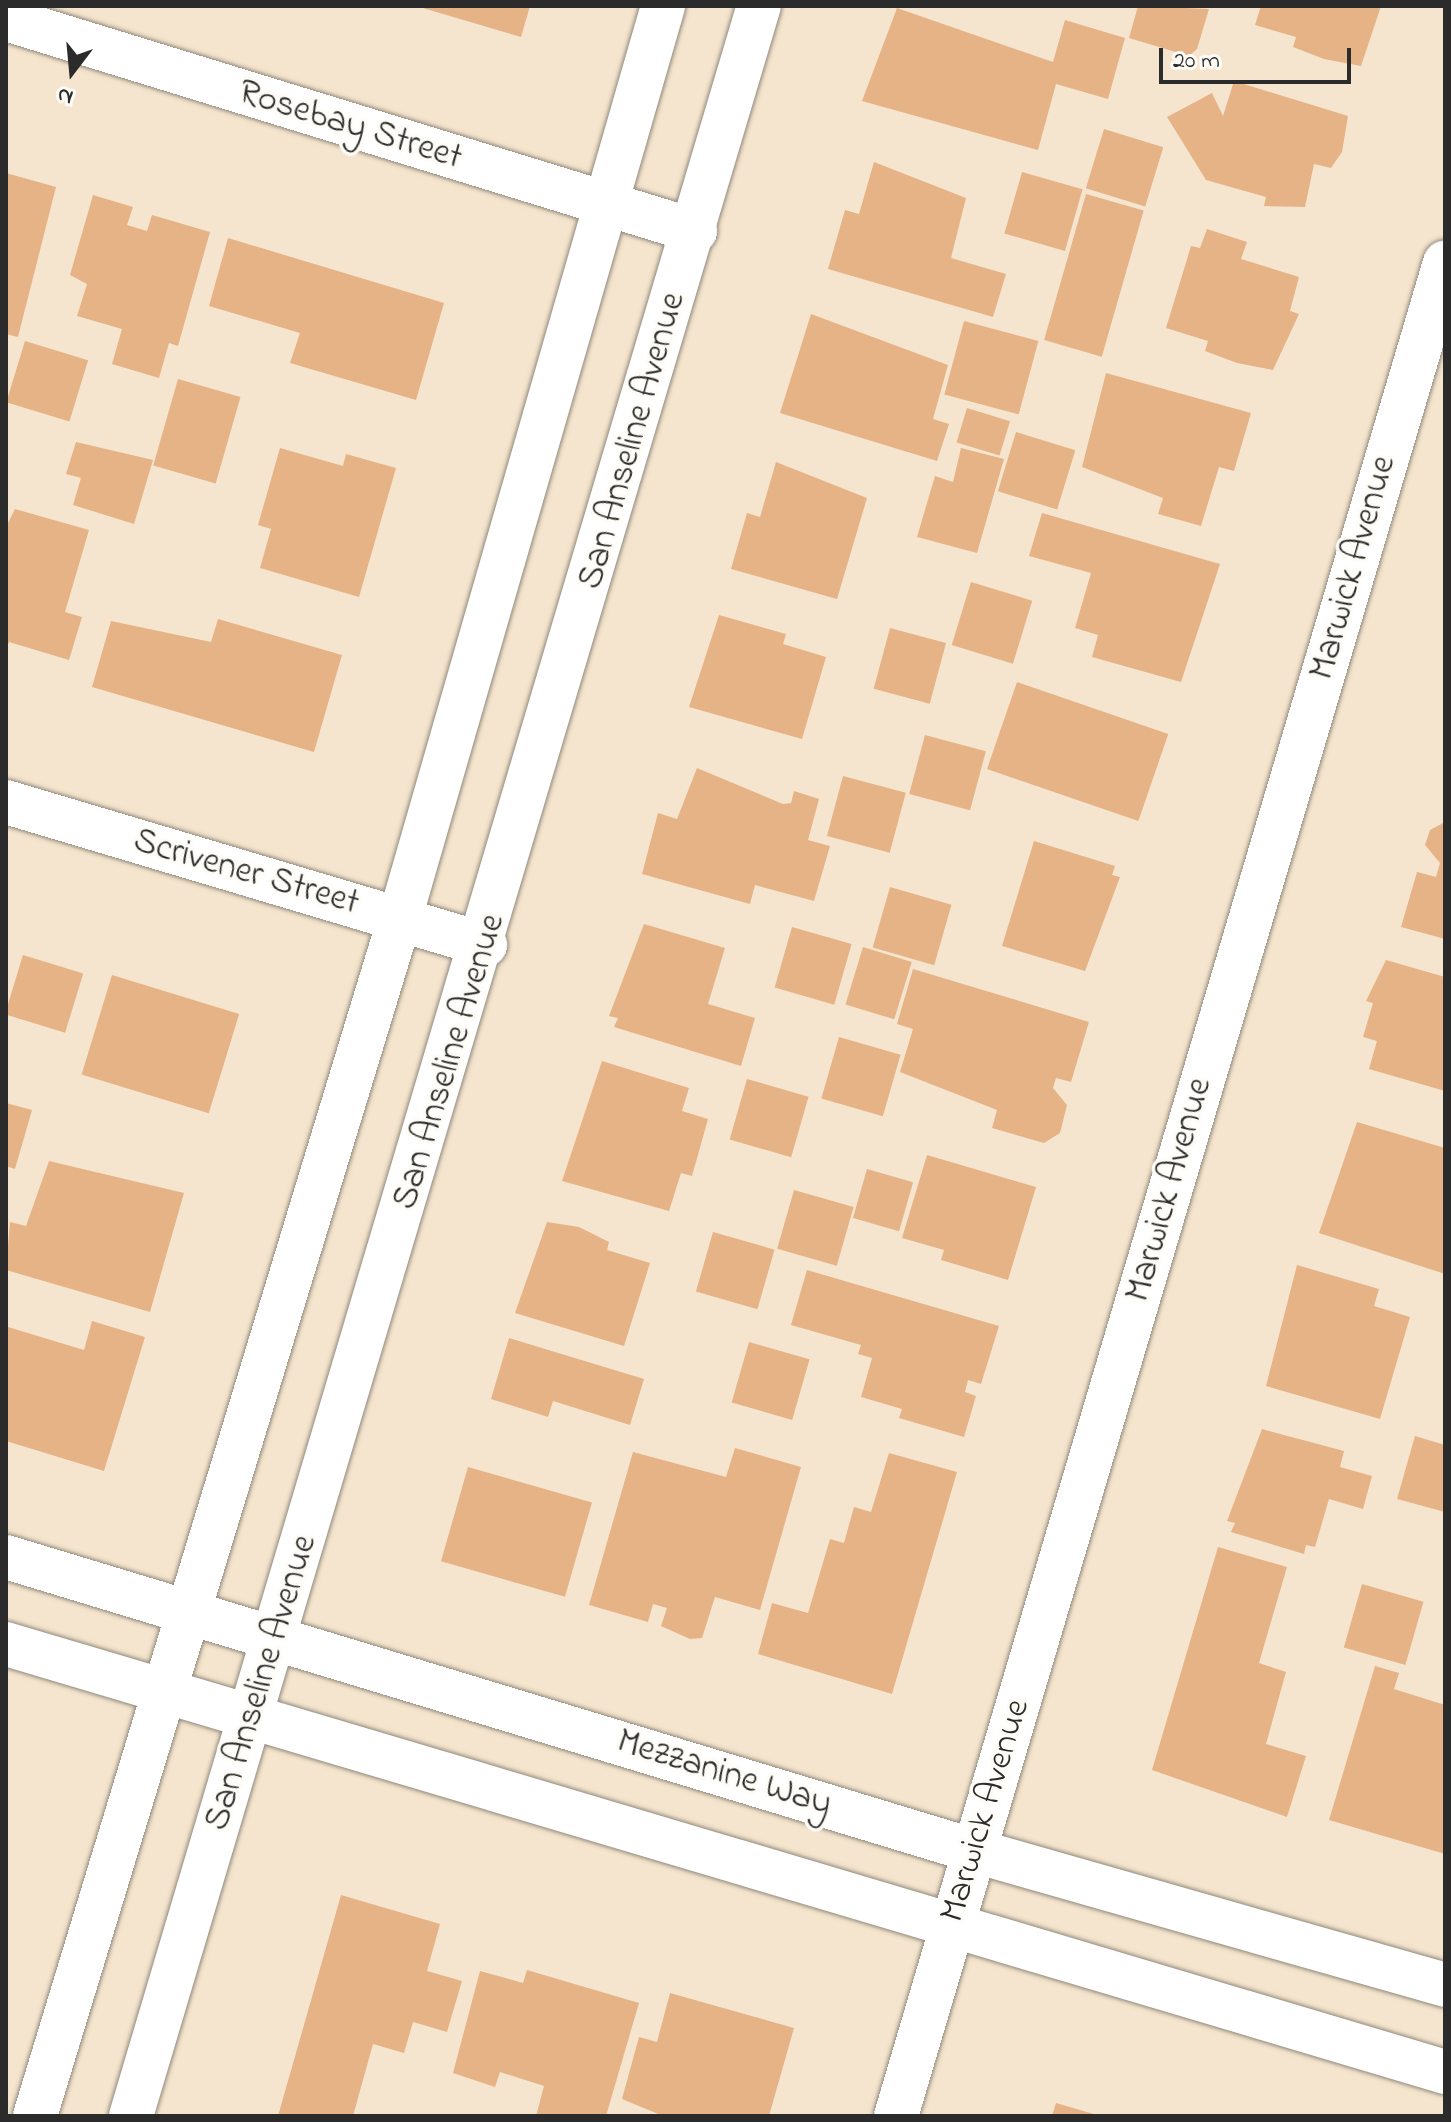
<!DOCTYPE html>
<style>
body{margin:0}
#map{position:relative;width:1451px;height:2122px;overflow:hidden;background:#f5e5ce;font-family:"Indie Flower",sans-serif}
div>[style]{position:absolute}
.building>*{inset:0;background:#e6b387;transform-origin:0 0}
.roads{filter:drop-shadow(0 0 2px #90887c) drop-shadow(0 0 2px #90887c)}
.minor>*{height:44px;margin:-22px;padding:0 22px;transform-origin:22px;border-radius:22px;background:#fff}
.tertiary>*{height:44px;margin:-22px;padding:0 22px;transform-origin:22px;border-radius:22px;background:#fff}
span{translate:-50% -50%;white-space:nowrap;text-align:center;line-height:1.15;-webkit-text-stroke:7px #fdfcf7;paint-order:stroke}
.street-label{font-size:36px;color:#2b2b2b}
.frame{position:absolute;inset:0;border:8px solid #2b2b2b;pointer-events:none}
.north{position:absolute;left:32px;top:32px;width:80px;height:80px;-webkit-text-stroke:6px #fdfcf7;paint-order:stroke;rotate:196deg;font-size:22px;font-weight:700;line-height:32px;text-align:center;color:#2b2b2b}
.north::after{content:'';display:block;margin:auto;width:28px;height:36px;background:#2b2b2b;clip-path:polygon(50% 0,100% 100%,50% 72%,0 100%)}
.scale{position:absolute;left:1159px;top:48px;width:192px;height:36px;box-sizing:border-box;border:4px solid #2b2b2b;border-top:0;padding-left:10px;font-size:24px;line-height:28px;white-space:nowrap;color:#2b2b2b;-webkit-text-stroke:6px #fdfcf7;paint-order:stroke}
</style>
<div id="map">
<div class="building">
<i style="clip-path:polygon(416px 6px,530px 6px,521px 37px)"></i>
<i style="clip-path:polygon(1138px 6px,1209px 9px,1197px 49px,1189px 56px,1129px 38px)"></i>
<i style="clip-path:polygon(1261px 6px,1381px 6px,1361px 66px,1324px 59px,1293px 47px,1296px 37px,1255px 25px)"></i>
<i style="clip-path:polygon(897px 8px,1053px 62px,1065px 20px,1125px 38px,1108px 99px,1056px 84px,1038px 150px,862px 101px)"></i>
<i style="clip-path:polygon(1234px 81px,1348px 116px,1342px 152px,1331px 168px,1314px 164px,1305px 207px,1264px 206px,1266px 197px,1206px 180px,1167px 117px,1212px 93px,1223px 116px)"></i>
<i style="left:1104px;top:129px;width:62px;height:62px;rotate:17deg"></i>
<i style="clip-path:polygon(874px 162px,966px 198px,951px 258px,1006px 274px,993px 317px,828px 269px,845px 210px,859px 214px)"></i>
<i style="left:1022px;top:172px;width:63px;height:64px;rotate:16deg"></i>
<i style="clip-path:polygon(6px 173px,56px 187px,18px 337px,6px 334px)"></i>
<i style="left:1086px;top:194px;width:60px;height:152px;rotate:16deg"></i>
<i style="clip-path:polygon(93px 195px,133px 207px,127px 225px,147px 231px,152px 215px,210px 232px,178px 346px,169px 343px,159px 378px,112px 364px,122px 329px,77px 316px,87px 284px,70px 275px)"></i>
<i style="clip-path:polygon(1207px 229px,1247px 242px,1241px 259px,1299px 277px,1290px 311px,1299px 314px,1273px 370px,1237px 363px,1205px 351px,1208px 341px,1166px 328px,1191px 246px,1200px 248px)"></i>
<i style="clip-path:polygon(228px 238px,444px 303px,416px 400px,290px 363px,300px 333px,209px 306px)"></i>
<i style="clip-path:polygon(811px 314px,948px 365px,933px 419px,949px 424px,937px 461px,780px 413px)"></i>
<i style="left:964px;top:321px;width:77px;height:76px;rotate:15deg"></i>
<i style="left:25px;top:341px;width:66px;height:64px;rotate:17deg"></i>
<i style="clip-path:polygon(1106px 373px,1251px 413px,1234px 471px,1219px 467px,1201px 526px,1158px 514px,1163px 498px,1082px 467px)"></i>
<i style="left:178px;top:379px;width:65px;height:90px;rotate:16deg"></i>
<i style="left:967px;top:408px;width:45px;height:36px;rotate:17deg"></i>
<i style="left:1016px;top:432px;width:62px;height:62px;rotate:17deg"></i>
<i style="clip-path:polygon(76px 442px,153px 460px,134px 524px,73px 505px,81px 478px,66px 474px)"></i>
<i style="clip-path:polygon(280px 448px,343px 466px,346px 454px,396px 468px,359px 597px,260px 568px,271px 529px,258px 525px)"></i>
<i style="clip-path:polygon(961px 448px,1004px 459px,977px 553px,917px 537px,935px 476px,953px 482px)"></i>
<i style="clip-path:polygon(776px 462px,867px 498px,837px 599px,731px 569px,747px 513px,760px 517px)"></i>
<i style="clip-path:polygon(15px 509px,89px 530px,65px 612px,82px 617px,69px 660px,9px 642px,6px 649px,6px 527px)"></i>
<i style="clip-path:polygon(1042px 513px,1220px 564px,1181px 682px,1092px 657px,1098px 635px,1075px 628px,1091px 573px,1029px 556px)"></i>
<i style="left:971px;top:582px;width:64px;height:66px;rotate:17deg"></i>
<i style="clip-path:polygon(719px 615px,786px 634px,783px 644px,826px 657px,802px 739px,689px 707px)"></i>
<i style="clip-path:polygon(218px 619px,342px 655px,314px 752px,92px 687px,111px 621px,211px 642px)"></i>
<i style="left:890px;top:628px;width:58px;height:63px;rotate:15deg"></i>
<i style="left:1017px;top:682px;width:160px;height:92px;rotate:19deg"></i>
<i style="left:925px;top:735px;width:63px;height:61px;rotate:15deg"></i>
<i style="clip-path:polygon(697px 768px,783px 804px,791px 803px,794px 791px,819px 799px,808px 840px,830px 846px,814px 901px,755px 885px,750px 904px,642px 874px,658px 813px,677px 819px)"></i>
<i style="left:843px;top:776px;width:65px;height:62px;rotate:15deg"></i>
<i style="clip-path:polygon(1445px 822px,1445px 939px,1401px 927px,1417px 872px,1436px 877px,1440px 863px,1425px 845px,1430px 830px)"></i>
<i style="clip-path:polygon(1034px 841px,1115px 866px,1112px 875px,1120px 877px,1085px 971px,1002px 946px)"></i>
<i style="left:890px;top:887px;width:64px;height:63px;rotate:16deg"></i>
<i style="clip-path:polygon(644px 924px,725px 948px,708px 1004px,755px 1018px,741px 1066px,614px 1027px,618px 1018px,609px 1016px)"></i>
<i style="left:792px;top:927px;width:62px;height:63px;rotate:16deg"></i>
<i style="left:863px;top:947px;width:51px;height:60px;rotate:17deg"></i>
<i style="left:23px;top:955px;width:63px;height:62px;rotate:17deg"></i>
<i style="clip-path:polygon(1386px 960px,1445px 977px,1445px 1091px,1369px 1069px,1377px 1041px,1363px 1037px,1373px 1003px,1366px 1001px)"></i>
<i style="clip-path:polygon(913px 969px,1089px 1022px,1071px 1082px,1056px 1078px,1053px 1088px,1067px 1105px,1060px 1133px,1044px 1143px,992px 1128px,997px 1110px,900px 1072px,913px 1029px,897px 1024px)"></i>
<i style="left:112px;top:975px;width:133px;height:104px;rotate:17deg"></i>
<i style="left:839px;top:1037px;width:64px;height:64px;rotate:16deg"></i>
<i style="clip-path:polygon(602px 1061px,689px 1088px,682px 1111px,708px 1119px,692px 1176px,681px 1173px,669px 1211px,562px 1181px)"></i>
<i style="left:747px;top:1079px;width:64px;height:63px;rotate:16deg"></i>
<i style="clip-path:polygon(6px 1103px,32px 1110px,15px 1169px,6px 1166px)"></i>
<i style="clip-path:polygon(1357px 1122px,1445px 1148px,1445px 1274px,1319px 1233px)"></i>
<i style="clip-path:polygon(927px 1155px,1036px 1187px,1008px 1280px,941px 1260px,944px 1250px,902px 1238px)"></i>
<i style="clip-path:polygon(49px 1161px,184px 1193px,150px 1312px,6px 1270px,10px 1222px,26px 1226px)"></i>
<i style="left:867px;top:1169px;width:48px;height:51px;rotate:16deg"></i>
<i style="left:794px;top:1190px;width:62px;height:61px;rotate:16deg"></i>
<i style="clip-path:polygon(547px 1222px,579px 1227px,609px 1242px,607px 1250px,650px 1263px,624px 1346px,515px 1313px)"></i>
<i style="left:713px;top:1232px;width:64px;height:62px;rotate:16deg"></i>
<i style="clip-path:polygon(1297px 1265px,1379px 1289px,1374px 1306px,1410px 1317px,1380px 1419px,1266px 1386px)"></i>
<i style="clip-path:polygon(807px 1270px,999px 1326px,981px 1384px,968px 1380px,965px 1392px,976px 1396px,964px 1437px,899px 1418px,902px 1409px,861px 1397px,872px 1358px,858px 1354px,861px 1345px,791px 1325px)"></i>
<i style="clip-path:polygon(92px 1321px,145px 1337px,104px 1471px,6px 1441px,8px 1327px,84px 1350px)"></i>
<i style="clip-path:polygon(509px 1338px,644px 1379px,630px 1425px,553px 1401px,548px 1417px,491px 1399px)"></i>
<i style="left:749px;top:1342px;width:63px;height:63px;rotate:16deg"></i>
<i style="clip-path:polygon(1262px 1429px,1344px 1451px,1340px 1467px,1372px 1476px,1363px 1509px,1329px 1499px,1315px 1547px,1306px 1545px,1304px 1554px,1231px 1532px,1235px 1523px,1227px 1521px)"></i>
<i style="clip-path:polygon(1415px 1436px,1445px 1445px,1445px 1512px,1397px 1499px)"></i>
<i style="clip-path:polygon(735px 1448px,801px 1467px,760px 1610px,715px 1597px,702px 1638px,690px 1639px,661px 1626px,667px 1608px,653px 1604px,648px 1622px,589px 1605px,633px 1452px,726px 1477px)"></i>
<i style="clip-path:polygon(889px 1453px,957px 1472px,892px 1694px,758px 1654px,772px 1603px,808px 1613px,830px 1539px,844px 1543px,854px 1507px,871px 1512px)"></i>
<i style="left:468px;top:1467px;width:129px;height:98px;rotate:16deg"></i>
<i style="clip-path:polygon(1218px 1547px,1287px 1567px,1259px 1663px,1286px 1672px,1266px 1744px,1306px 1756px,1287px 1817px,1152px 1770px)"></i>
<i style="left:1362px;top:1584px;width:64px;height:66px;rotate:16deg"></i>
<i style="clip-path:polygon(1375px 1666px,1399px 1673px,1394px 1689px,1445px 1705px,1445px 1854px,1329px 1820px)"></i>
<i style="clip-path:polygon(341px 1895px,440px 1924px,427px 1971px,462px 1981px,447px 2032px,413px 2022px,404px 2053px,373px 2044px,353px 2116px,278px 2116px)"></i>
<i style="clip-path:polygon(527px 1970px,639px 2003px,606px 2116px,536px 2116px,544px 2086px,500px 2072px,495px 2087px,453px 2073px,480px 1971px,523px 1983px)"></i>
<i style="clip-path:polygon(670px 1993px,794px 2028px,769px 2116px,663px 2116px,622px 2099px,639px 2037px,657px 2042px)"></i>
<i style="clip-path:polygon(1056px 2103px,1097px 2115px,1097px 2116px,1052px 2116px)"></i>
</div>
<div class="roads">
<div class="minor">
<i style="left:6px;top:19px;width:721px;rotate:17.1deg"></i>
<i style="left:6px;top:802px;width:500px;rotate:16.6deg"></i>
<i style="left:6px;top:1557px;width:1013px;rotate:16.88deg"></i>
<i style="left:975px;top:1851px;width:489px;rotate:15.9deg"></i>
<i style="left:6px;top:1644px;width:1501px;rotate:16.56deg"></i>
<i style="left:896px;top:2116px;width:1933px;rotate:-73.5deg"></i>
</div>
<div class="tertiary">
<i style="left:35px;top:2116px;width:1252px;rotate:-73.06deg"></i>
<i style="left:400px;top:918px;width:949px;rotate:-73.91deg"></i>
<i style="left:131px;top:2116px;width:2201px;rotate:-73.43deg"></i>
</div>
</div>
<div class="street-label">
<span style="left:350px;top:126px;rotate:17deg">Rosebay Street</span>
<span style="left:633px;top:441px;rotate:-74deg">San Anseline Avenue</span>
<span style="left:1354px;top:568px;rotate:-74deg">Marwick Avenue</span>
<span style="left:246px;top:873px;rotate:16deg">Scrivener Street</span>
<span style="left:450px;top:1062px;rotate:-73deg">San Anseline Avenue</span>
<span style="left:1170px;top:1190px;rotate:-74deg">Marwick Avenue</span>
<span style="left:262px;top:1683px;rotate:-73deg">San Anseline Avenue</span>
<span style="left:724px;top:1774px;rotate:17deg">Mezzanine Way</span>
<span style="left:986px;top:1811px;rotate:-73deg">Marwick Avenue</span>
</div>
<div class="frame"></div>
<div class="north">N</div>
<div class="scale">20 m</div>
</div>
